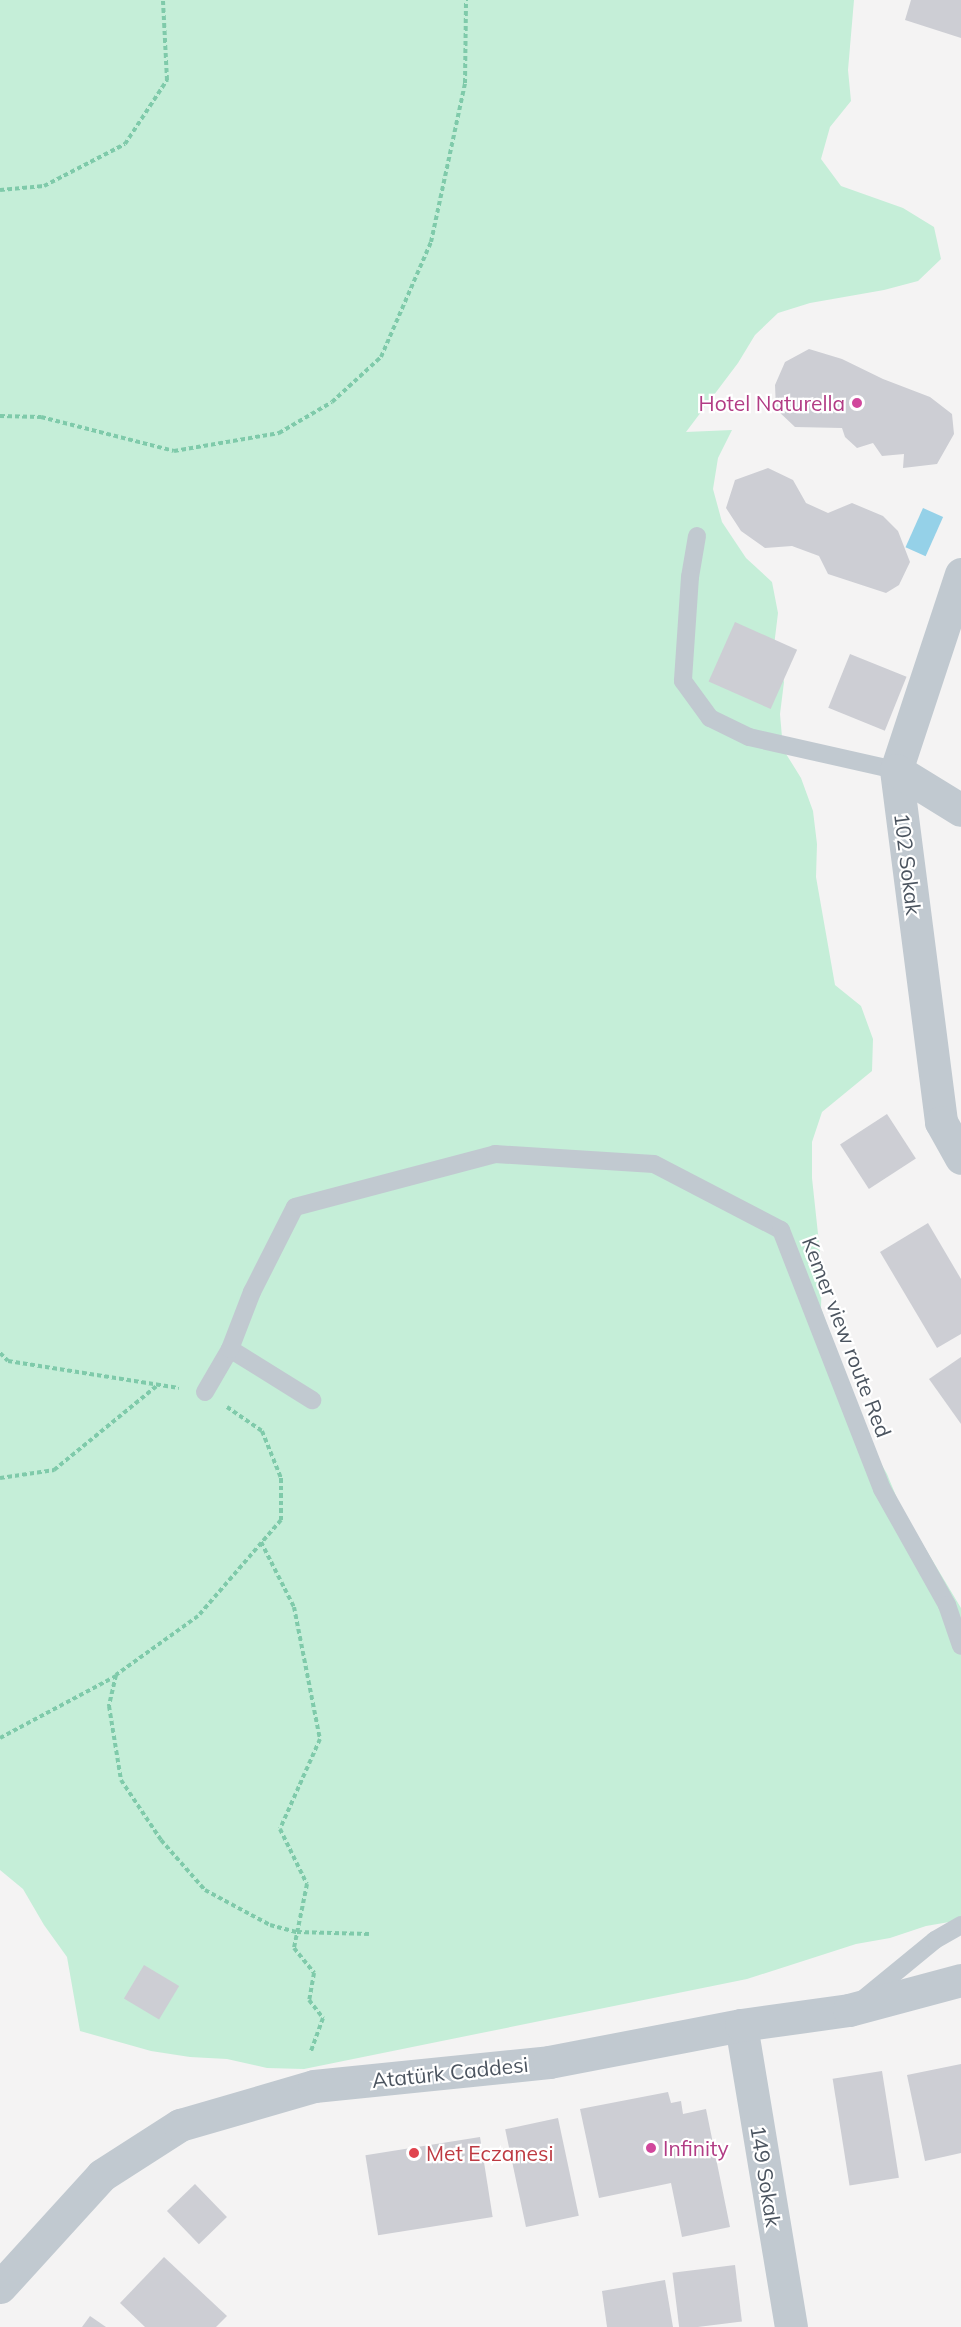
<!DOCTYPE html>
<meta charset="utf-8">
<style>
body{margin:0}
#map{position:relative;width:961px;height:2327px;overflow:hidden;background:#f4f3f3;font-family:Mulish,sans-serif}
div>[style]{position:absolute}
.green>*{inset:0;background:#c5eed8}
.water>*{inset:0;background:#95d1e8;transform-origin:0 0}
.building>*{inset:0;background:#cdced4;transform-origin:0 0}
.path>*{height:4px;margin-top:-2px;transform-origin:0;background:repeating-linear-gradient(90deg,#7fcaaa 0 4.5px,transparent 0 7.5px)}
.service>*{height:18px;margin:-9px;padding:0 9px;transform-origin:9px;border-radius:9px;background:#c1c9d0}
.minor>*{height:33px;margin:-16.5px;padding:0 16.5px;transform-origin:16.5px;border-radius:16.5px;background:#c1c9d0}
.tertiary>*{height:33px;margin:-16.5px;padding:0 16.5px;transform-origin:16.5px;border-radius:16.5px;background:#c1c9d0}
.dots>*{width:16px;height:16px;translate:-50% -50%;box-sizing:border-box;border:3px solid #fff;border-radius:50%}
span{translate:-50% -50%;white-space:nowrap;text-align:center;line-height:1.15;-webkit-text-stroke:4.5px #fff;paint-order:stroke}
.hotel-label{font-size:21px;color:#b23c85}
.right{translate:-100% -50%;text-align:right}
.left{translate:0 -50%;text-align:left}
.street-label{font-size:21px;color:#4b545f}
.health-label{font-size:21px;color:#be3a42}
</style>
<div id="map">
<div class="green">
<i style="clip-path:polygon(0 0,854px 0,848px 70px,851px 101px,830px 127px,821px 159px,841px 186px,903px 208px,934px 227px,941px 259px,918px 281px,884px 290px,810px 303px,778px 313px,755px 335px,738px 363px,686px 432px,732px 430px,718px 458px,713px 489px,722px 522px,746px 558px,772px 582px,778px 613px,774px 646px,784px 682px,780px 714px,783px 749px,801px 778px,813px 811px,817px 844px,816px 877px,835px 985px,861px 1006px,873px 1039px,872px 1071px,822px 1112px,812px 1142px,812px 1178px,822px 1271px,821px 1308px,871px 1446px,887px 1474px,901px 1508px,961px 1608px,961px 1920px,926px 1926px,890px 1938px,856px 1944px,747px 1979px,304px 2069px,267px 2068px,227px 2059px,190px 2057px,151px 2051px,80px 2031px,67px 1957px,44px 1925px,23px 1889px,0 1870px)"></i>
</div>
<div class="water">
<i style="left:923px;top:508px;width:22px;height:43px;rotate:24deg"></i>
</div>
<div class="building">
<i style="clip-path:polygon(911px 0,961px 0,961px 38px,905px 20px)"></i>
<i style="clip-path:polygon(809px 349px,842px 359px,883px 379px,930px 397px,952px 414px,954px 434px,937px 464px,903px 468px,904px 454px,882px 456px,873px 443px,857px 448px,845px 437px,842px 428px,795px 427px,776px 409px,775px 385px,785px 362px)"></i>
<i style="clip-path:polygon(768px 468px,793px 480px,806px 503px,828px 513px,852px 503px,883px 516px,898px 531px,910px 562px,899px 585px,886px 593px,828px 574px,819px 556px,792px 546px,765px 548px,741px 531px,726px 508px,735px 480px)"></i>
<i style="left:735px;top:622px;width:68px;height:65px;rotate:24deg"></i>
<i style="left:850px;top:654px;width:61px;height:58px;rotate:22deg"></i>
<i style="left:887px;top:1114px;width:53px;height:56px;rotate:57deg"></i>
<i style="clip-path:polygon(928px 1223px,961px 1279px,961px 1334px,937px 1348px,880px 1252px)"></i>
<i style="clip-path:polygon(961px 1357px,961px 1424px,929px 1379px)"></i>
<i style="left:144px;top:1965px;width:41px;height:39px;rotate:31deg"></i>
<i style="clip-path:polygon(961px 2064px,961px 2153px,925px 2161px,907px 2075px)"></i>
<i style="left:882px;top:2071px;width:108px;height:50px;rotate:81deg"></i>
<i style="clip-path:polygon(668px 2092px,671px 2103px,681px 2101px,683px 2114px,706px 2109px,730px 2227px,682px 2237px,671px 2183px,599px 2198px,580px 2109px)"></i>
<i style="left:558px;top:2118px;width:100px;height:54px;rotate:78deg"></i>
<i style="left:480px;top:2137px;width:81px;height:116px;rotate:81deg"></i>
<i style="left:195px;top:2184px;width:46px;height:39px;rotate:46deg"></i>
<i style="clip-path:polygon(164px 2257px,227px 2316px,216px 2327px,145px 2327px,120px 2303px)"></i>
<i style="left:735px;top:2265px;width:57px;height:63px;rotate:83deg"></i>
<i style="clip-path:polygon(665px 2280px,673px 2327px,607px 2327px,602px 2291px)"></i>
<i style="clip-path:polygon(90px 2316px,106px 2327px,82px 2327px)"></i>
</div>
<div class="path">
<i style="left:0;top:190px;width:44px;rotate:-5.2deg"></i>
<i style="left:44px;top:186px;width:91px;rotate:-27.4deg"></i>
<i style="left:125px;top:144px;width:77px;rotate:-56.7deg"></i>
<i style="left:167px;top:80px;width:80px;rotate:-92.9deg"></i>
<i style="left:0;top:416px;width:41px;rotate:1.4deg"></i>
<i style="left:41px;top:417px;width:137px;rotate:14.3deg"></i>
<i style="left:174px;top:451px;width:107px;rotate:-9.7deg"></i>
<i style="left:279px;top:433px;width:61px;rotate:-30.3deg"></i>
<i style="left:332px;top:402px;width:67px;rotate:-42.6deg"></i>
<i style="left:381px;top:357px;width:125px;rotate:-66.5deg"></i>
<i style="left:431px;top:242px;width:163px;rotate:-77.9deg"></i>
<i style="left:465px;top:83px;width:83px;rotate:-89.3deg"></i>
<i style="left:0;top:1353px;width:11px;rotate:45deg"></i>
<i style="left:8px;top:1361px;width:173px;rotate:9deg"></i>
<i style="left:227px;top:1407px;width:42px;rotate:34.4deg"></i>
<i style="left:262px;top:1431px;width:51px;rotate:68deg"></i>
<i style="left:281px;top:1478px;width:42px;rotate:90deg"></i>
<i style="left:281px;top:1520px;width:127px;rotate:130.8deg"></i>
<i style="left:198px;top:1616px;width:101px;rotate:144.3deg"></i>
<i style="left:116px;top:1675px;width:32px;rotate:103deg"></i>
<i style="left:109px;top:1706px;width:75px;rotate:80.8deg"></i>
<i style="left:121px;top:1780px;width:72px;rotate:56.3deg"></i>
<i style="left:161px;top:1840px;width:67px;rotate:48.7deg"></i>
<i style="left:205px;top:1890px;width:74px;rotate:28.3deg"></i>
<i style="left:270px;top:1925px;width:28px;rotate:15deg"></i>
<i style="left:297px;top:1932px;width:72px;rotate:1.6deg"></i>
<i style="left:0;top:1478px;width:55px;rotate:-8.4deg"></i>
<i style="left:54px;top:1470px;width:134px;rotate:-39.3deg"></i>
<i style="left:261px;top:1542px;width:73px;rotate:63.1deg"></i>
<i style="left:294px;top:1607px;width:135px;rotate:78.9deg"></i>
<i style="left:320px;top:1739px;width:98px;rotate:114deg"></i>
<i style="left:280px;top:1829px;width:61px;rotate:63.9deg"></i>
<i style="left:307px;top:1884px;width:65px;rotate:101.5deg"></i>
<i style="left:294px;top:1948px;width:32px;rotate:51deg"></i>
<i style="left:314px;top:1973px;width:27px;rotate:100deg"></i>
<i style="left:309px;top:2000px;width:23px;rotate:52deg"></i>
<i style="left:323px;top:2018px;width:37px;rotate:110deg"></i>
<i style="left:0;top:1738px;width:132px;rotate:-28.1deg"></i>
</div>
<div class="service">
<i style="left:697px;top:536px;width:42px;rotate:99.7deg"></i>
<i style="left:690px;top:577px;width:104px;rotate:93.9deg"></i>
<i style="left:683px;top:681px;width:46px;rotate:53.9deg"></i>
<i style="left:710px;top:718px;width:43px;rotate:26deg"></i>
<i style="left:749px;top:737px;width:151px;rotate:12.7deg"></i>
<i style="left:230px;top:1349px;width:97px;rotate:31.9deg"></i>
<i style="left:205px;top:1392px;width:50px;rotate:-59.8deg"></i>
<i style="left:230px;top:1349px;width:61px;rotate:-68.9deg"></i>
<i style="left:252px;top:1292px;width:95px;rotate:-63.2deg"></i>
<i style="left:295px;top:1207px;width:207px;rotate:-14.8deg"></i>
<i style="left:495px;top:1154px;width:159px;rotate:3.6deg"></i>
<i style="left:654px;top:1164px;width:143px;rotate:27.5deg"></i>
<i style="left:781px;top:1230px;width:278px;rotate:68.7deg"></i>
<i style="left:882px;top:1489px;width:133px;rotate:60.7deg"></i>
<i style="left:947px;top:1605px;width:43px;rotate:71.1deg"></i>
<i style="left:862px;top:2000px;width:94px;rotate:-39.4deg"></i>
<i style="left:935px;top:1940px;width:30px;rotate:-30deg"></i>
</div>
<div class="minor">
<i style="left:961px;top:574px;width:206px;rotate:108.3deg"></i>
<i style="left:896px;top:770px;width:355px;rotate:82.7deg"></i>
<i style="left:941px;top:1122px;width:41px;rotate:60.9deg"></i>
<i style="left:896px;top:770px;width:76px;rotate:31.6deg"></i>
<i style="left:741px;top:2025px;width:306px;rotate:80.6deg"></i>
</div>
<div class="tertiary">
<i style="left:0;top:2287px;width:151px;rotate:-47.7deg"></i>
<i style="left:102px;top:2175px;width:93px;rotate:-32.7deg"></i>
<i style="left:180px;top:2125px;width:140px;rotate:-16.2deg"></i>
<i style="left:314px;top:2086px;width:236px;rotate:-5.8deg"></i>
<i style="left:549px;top:2062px;width:196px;rotate:-10.9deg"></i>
<i style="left:741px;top:2025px;width:109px;rotate:-7.9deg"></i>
<i style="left:849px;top:2010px;width:116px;rotate:-15deg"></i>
</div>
<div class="dots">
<i style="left:857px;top:403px;background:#d1479c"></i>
<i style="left:651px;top:2148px;background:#d1479c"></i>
<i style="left:414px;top:2153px;background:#e0444e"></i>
</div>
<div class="hotel-label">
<span class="right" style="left:845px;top:403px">Hotel Naturella</span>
<span class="left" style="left:663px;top:2148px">Infinity</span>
</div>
<div class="street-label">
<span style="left:908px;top:864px;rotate:83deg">102 Sokak</span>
<span style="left:847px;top:1337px;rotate:69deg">Kemer view route Red</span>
<span style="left:450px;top:2072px;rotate:-6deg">Atatürk Caddesi</span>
<span style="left:766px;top:2176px;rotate:81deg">149 Sokak</span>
</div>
<div class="health-label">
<span class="left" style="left:426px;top:2153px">Met Eczanesi</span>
</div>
</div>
